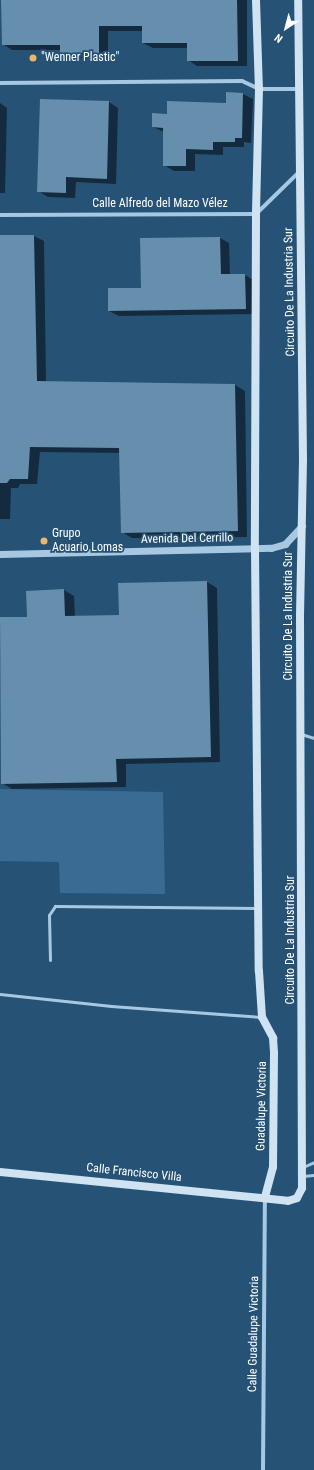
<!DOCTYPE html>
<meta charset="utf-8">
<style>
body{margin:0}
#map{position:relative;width:314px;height:1470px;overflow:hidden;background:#265276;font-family:"Roboto Condensed",sans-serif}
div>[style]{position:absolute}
.green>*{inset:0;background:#3a6c93}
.shadow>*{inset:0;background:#0007}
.building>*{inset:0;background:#668ead}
.service>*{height:3px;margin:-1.5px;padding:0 1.5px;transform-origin:1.5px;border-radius:1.5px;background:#a7c8e2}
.minor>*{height:4px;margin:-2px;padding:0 2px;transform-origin:2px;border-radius:2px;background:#a7c8e2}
.tertiary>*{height:7px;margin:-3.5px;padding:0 3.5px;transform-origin:3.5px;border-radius:3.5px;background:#a7c8e2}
.secondary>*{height:8px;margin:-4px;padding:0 4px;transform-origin:4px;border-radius:4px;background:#cfe3f3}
.dots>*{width:11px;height:11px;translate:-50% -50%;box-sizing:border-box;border:2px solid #265276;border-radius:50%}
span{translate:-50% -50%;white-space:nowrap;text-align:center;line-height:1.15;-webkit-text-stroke:3.5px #265276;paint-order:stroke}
.poi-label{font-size:12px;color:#fff}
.left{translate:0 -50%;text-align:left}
.street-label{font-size:12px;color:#fff}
.north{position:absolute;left:266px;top:8px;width:40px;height:40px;-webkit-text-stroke:3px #265276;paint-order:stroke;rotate:216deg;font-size:11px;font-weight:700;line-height:16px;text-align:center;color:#fff}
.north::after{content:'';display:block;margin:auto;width:14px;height:18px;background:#fff;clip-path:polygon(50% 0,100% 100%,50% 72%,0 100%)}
</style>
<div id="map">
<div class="green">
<i style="clip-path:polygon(0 789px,163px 792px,165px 894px,60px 893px,59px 862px,0 861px)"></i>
</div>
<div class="shadow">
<i style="clip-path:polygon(2px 0,247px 0,247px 66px,197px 66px,188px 60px,188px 48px,153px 48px,143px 43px,143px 31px,108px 31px,108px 58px,70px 58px,61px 50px,12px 50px,3px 44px)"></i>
<i style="clip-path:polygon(243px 94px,253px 99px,251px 143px,244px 142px,244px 147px,223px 147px,223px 155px,195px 154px,195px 171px,174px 171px,164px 165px,164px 132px,153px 127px,168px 115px,227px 104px)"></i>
<i style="clip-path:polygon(109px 102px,118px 108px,116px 184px,76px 182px,75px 198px,48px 197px,38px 191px)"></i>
<i style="clip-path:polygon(0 103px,7px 108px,5px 193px,0 193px)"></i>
<i style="clip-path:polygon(0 236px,34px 236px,44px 241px,46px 382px,235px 385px,245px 391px,247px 537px,132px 538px,122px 532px,121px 453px,40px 452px,37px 484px,20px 484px,18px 488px,11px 488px,10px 519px,0 519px)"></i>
<i style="clip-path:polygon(220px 238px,229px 243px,230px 275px,245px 275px,255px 281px,255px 314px,119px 316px,109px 311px)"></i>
<i style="clip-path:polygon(207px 582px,217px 588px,220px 762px,126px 764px,126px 787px,12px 789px,2px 783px,0 618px,28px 618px,27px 592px,64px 590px,74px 596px,75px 617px,120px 616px,119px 584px)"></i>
</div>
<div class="building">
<i style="clip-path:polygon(1px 0,237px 0,238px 61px,187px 61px,187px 43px,142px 43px,142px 26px,99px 26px,99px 53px,60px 53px,60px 45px,2px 45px)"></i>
<i style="clip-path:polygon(226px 92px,243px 93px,242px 138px,235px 138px,235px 142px,213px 142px,213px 150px,186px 149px,186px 166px,163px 166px,163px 128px,152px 127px,152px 113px,167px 114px,167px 101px,226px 103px)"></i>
<i style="clip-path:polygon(40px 99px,109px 101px,107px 179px,66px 177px,66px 193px,37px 192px)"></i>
<i style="clip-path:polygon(0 235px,34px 235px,37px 381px,235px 384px,238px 531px,121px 533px,119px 448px,30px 447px,28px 479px,10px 479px,7px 483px,0 483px)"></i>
<i style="clip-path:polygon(220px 237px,221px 274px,245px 274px,246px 309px,108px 311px,108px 288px,141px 288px,140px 238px)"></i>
<i style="clip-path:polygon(207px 581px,211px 757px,116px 759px,117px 782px,1px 784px,0 617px,27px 617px,26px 591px,64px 589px,65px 616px,119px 615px,118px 583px)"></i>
</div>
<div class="service">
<i style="left:301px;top:734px;width:14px;rotate:17deg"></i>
<i style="left:50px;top:960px;width:45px;rotate:-91.3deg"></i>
<i style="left:49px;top:915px;width:11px;rotate:-56deg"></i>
<i style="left:55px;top:906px;width:202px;rotate:0.6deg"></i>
<i style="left:0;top:994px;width:112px;rotate:6.2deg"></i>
<i style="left:111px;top:1006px;width:151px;rotate:4.2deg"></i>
<i style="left:303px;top:1167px;width:12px;rotate:-24deg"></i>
<i style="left:303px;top:1176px;width:11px;rotate:-5deg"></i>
</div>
<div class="minor">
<i style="left:0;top:83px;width:242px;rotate:-0.5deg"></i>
<i style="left:242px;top:81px;width:19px;rotate:25deg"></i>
<i style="left:259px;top:89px;width:39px"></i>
<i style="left:0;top:215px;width:256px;rotate:-0.2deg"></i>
<i style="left:256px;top:214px;width:60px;rotate:-44.3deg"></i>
<i style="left:263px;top:1470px;width:272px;rotate:-89.6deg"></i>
</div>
<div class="tertiary">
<i style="left:0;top:554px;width:271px;rotate:-1.3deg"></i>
<i style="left:271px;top:548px;width:15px;rotate:-16deg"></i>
<i style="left:285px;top:544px;width:25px;rotate:-47deg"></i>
</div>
<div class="secondary">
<i style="left:256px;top:0;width:89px;rotate:88.1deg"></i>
<i style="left:259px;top:89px;width:125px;rotate:91.4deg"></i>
<i style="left:256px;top:214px;width:335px;rotate:90.2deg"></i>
<i style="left:255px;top:549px;width:422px;rotate:89.5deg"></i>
<i style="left:259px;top:971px;width:46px;rotate:86.3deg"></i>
<i style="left:262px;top:1017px;width:24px;rotate:62deg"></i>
<i style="left:273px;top:1038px;width:15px;rotate:86deg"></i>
<i style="left:274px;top:1053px;width:114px;rotate:90.5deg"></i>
<i style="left:273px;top:1167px;width:31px;rotate:105deg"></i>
<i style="left:0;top:1172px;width:289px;rotate:5.7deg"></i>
<i style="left:288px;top:1201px;width:9px;rotate:-18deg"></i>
<i style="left:297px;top:1198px;width:11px;rotate:-63deg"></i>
<i style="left:302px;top:1188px;width:572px;rotate:-90.2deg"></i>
<i style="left:300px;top:616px;width:156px;rotate:-88.9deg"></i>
<i style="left:303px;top:460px;width:460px;rotate:-90.6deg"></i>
</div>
<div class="dots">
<i style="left:33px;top:58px;background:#eab86d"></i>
<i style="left:44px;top:541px;background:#eab86d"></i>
</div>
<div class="poi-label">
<span class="left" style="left:41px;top:58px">"Wenner Plastic"</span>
<span class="left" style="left:52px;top:541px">Grupo<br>Acuario Lomas</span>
</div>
<div class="street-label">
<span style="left:160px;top:204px">Calle Alfredo del Mazo Vélez</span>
<span style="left:290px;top:292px;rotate:-91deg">Circuito De La Industria Sur</span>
<span style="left:187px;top:539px;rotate:-1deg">Avenida Del Cerrillo</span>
<span style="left:289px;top:616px;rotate:-90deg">Circuito De La Industria Sur</span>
<span style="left:291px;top:940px;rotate:-90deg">Circuito De La Industria Sur</span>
<span style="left:262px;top:1106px;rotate:-89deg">Guadalupe Victoria</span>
<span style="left:134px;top:1173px;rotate:6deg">Calle Francisco Villa</span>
<span style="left:254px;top:1334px;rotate:-89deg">Calle Guadalupe Victoria</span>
</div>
<div class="north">N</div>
</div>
